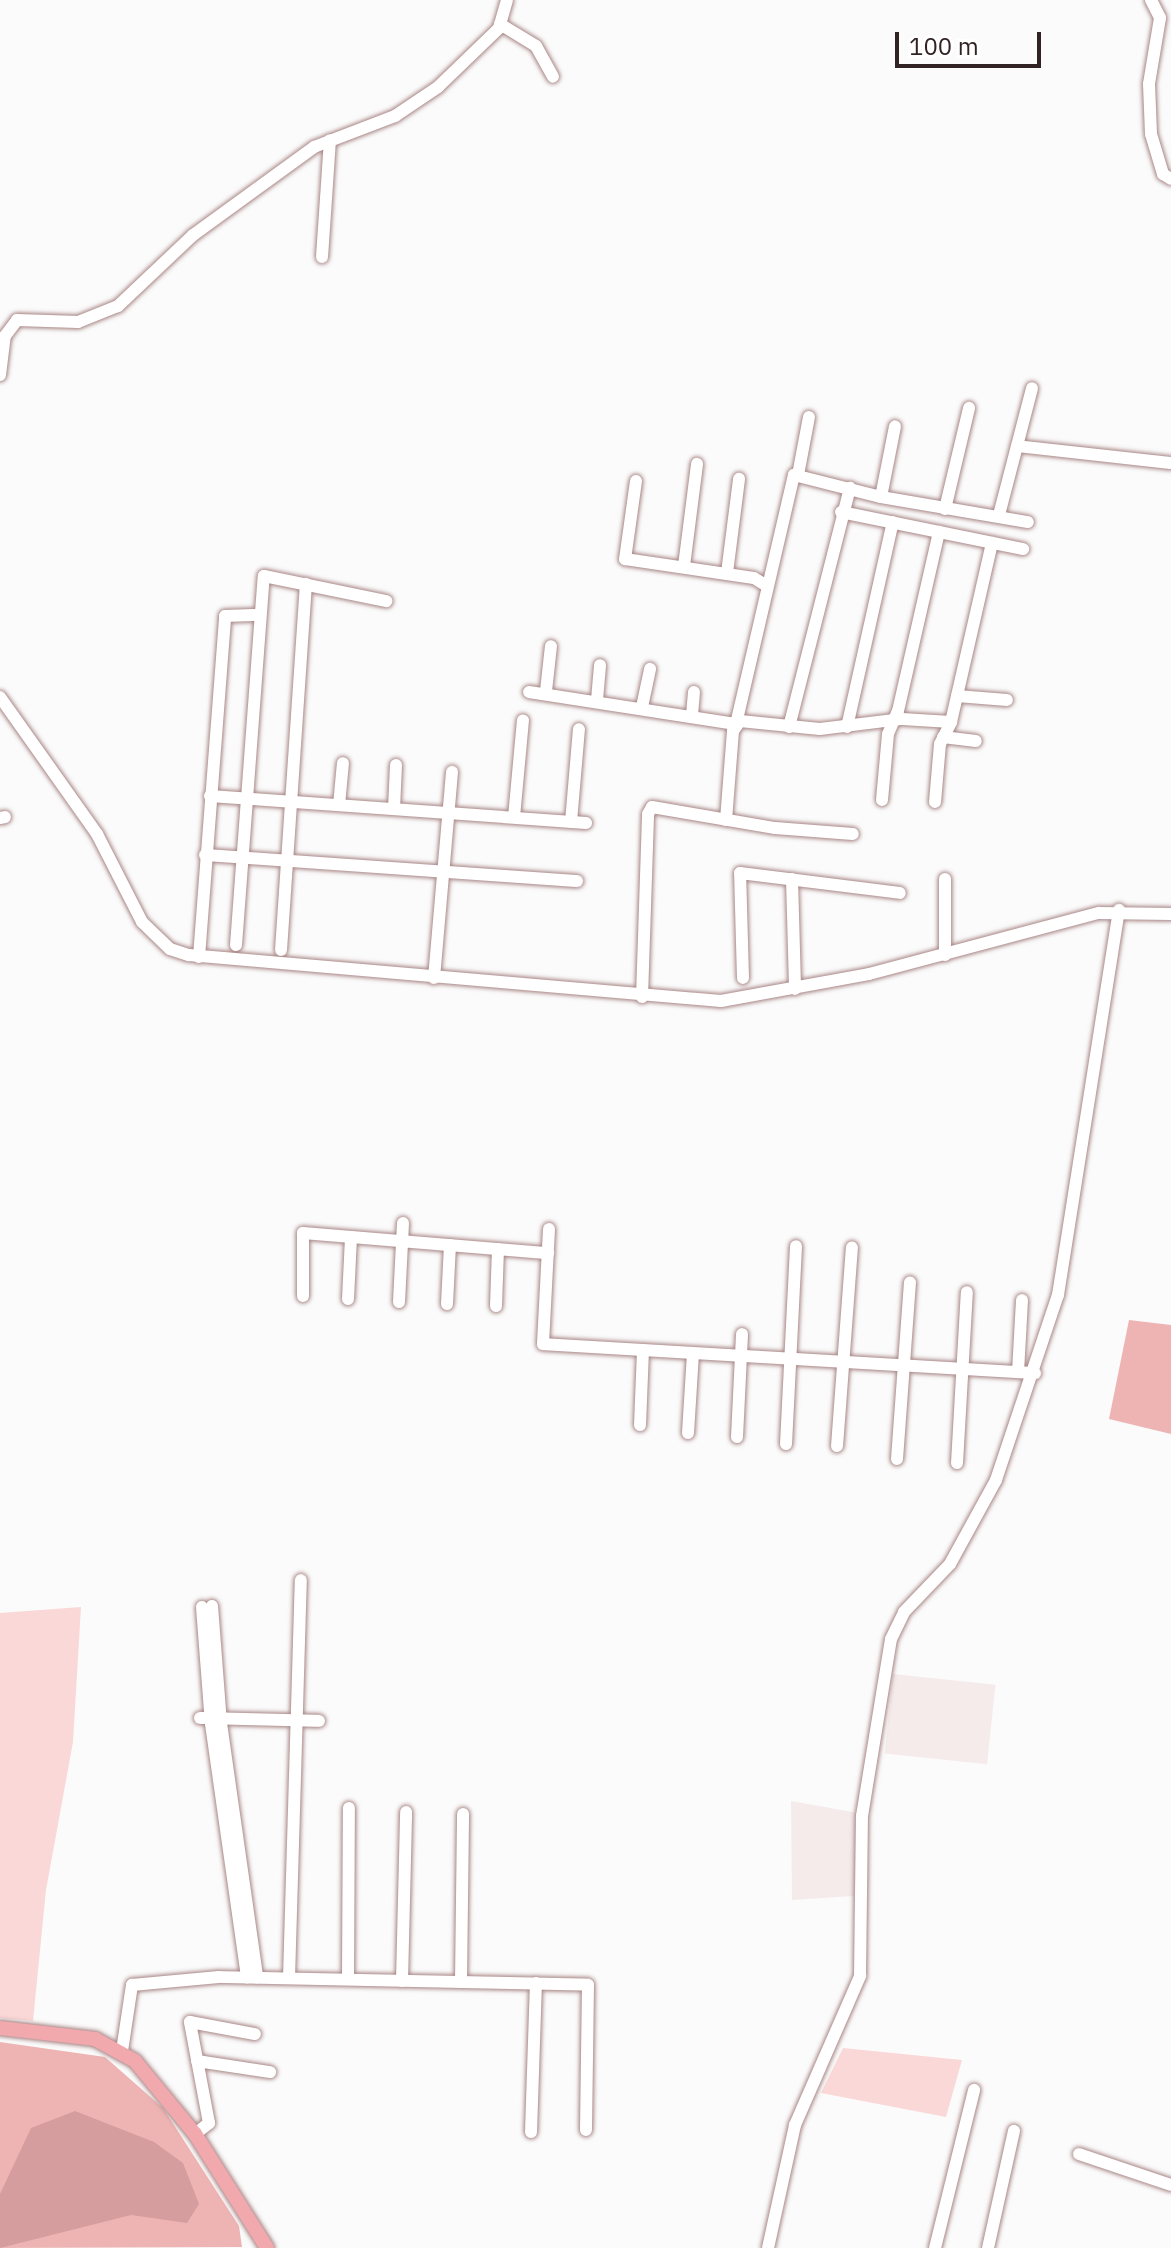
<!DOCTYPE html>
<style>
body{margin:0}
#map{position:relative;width:1171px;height:2248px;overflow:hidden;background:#fbfbfb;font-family:"IBM Plex Sans",sans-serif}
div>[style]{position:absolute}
.built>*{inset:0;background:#f5ebeb;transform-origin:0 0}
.green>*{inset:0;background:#fbd8d8}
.forest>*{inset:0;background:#eeb4b4}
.water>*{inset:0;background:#d69d9e}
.roads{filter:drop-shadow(0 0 2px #a98686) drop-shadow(0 0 2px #a98686)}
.minor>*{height:12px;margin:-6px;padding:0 6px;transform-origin:6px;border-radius:6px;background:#fff}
.major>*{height:14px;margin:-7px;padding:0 7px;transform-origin:7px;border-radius:7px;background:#f1a9ae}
span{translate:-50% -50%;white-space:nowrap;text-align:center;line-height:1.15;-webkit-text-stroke:6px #fff;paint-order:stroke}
.scale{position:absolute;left:895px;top:32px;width:146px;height:36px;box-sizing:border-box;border:4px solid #312323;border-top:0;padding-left:10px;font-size:24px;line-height:28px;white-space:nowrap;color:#312323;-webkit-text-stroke:6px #fff;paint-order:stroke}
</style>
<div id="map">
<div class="built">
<i style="left:893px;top:1674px;width:103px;height:80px;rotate:6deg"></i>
<i style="clip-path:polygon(791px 1801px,858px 1813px,854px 1896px,792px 1900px)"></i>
</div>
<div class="green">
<i style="clip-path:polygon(81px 1607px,73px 1742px,46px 1890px,33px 2021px,0 2018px,0 1613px)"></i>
<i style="clip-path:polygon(843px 2048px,962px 2060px,946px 2117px,821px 2093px)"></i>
</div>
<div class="forest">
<i style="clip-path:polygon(1129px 1320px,1171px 1325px,1171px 1434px,1109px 1419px)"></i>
<i style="clip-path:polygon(0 2042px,105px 2057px,163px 2108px,239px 2226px,242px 2247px,0 2248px)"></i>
</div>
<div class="water">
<i style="clip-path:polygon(75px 2111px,154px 2142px,183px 2163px,199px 2204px,187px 2223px,131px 2215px,0 2248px,0 2194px,31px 2128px)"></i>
</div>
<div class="roads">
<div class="minor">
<i style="left:1151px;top:0;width:20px;rotate:63deg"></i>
<i style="left:1160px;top:18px;width:67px;rotate:99.5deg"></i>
<i style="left:1149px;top:84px;width:50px;rotate:87.7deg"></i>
<i style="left:1151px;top:134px;width:42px;rotate:73.3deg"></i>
<i style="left:1163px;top:174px;width:9px;rotate:32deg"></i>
<i style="left:500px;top:24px;width:42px;rotate:31.4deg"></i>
<i style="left:536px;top:46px;width:35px;rotate:61deg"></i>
<i style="left:322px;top:257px;width:117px;rotate:-86.1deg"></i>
<i style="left:0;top:375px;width:39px;rotate:-83deg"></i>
<i style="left:5px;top:336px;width:20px;rotate:-53deg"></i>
<i style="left:17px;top:320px;width:61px;rotate:1.9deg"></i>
<i style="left:78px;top:322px;width:43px;rotate:-21.8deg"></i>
<i style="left:118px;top:306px;width:103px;rotate:-43.4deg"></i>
<i style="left:193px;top:235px;width:150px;rotate:-36deg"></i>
<i style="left:314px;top:147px;width:87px;rotate:-20.9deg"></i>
<i style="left:395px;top:116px;width:52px;rotate:-34deg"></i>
<i style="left:438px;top:87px;width:85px;rotate:-44deg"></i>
<i style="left:499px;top:28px;width:29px;rotate:-74deg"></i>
<i style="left:1017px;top:446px;width:155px;rotate:6.3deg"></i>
<i style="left:798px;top:475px;width:59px;rotate:-79.3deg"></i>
<i style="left:636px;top:481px;width:79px;rotate:98deg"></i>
<i style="left:625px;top:559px;width:130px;rotate:8.4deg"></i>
<i style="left:754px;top:578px;width:15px;rotate:32deg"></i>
<i style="left:881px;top:497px;width:72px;rotate:-78.8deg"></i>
<i style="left:945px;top:509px;width:104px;rotate:-76.6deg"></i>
<i style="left:841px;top:512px;width:186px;rotate:11.5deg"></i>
<i style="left:999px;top:515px;width:131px;rotate:-75.4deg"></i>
<i style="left:684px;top:566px;width:103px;rotate:-82.7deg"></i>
<i style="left:727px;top:573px;width:95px;rotate:-82.7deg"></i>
<i style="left:546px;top:691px;width:45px;rotate:-83.7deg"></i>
<i style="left:529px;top:692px;width:209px;rotate:8.8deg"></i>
<i style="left:736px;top:724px;width:256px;rotate:-76.9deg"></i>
<i style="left:794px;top:475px;width:90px;rotate:14.2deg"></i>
<i style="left:881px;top:497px;width:149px;rotate:9.7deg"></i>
<i style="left:957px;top:696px;width:50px;rotate:4.6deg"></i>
<i style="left:0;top:697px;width:168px;rotate:54.7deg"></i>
<i style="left:97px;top:834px;width:99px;rotate:62.9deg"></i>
<i style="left:142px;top:922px;width:39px;rotate:44deg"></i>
<i style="left:170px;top:949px;width:20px;rotate:18deg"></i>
<i style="left:189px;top:955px;width:534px;rotate:4.94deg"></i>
<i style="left:721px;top:1001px;width:150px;rotate:-10.3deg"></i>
<i style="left:869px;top:974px;width:238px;rotate:-14.9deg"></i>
<i style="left:1099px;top:913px;width:72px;rotate:0.8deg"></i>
<i style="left:597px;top:700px;width:35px;rotate:-85deg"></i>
<i style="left:642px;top:707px;width:39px;rotate:-78deg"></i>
<i style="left:692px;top:715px;width:23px;rotate:-85deg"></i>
<i style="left:789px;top:727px;width:247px;rotate:-75.7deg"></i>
<i style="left:847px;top:727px;width:210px;rotate:-77.4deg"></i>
<i style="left:943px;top:737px;width:33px;rotate:7deg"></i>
<i style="left:210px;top:796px;width:377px;rotate:4.1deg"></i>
<i style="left:882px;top:800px;width:66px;rotate:-84.8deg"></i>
<i style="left:888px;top:734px;width:25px;rotate:-67deg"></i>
<i style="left:898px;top:711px;width:184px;rotate:-77.1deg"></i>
<i style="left:935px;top:802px;width:58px;rotate:-85.1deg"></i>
<i style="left:940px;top:744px;width:25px;rotate:-63deg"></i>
<i style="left:951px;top:722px;width:184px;rotate:-77.1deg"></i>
<i style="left:339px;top:805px;width:42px;rotate:-84.6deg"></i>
<i style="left:394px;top:809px;width:44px;rotate:-87.4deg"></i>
<i style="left:514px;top:817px;width:97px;rotate:-84.7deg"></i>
<i style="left:0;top:818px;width:5px;rotate:-11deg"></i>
<i style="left:726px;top:820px;width:89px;rotate:-85.5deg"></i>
<i style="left:733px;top:731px;width:12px;rotate:-55deg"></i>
<i style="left:740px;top:721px;width:80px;rotate:5.7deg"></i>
<i style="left:820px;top:729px;width:83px;rotate:-7deg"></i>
<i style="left:902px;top:719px;width:49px;rotate:3.5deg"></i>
<i style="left:571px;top:822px;width:93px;rotate:-85.1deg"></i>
<i style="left:205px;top:855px;width:373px;rotate:4deg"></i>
<i style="left:792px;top:879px;width:110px;rotate:88.4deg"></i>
<i style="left:236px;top:945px;width:370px;rotate:-85.7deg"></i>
<i style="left:264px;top:576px;width:125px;rotate:11.6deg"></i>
<i style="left:281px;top:950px;width:367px;rotate:-86.1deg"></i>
<i style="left:945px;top:955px;width:76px;rotate:-90deg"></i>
<i style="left:199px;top:957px;width:342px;rotate:-85.6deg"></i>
<i style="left:225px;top:616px;width:35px;rotate:-2deg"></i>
<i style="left:434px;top:978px;width:207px;rotate:-85deg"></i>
<i style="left:743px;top:978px;width:105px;rotate:-91.6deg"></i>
<i style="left:740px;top:873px;width:161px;rotate:7.1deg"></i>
<i style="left:642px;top:997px;width:183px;rotate:-88.1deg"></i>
<i style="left:648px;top:814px;width:8px;rotate:-60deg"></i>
<i style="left:652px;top:807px;width:125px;rotate:9.7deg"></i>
<i style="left:775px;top:828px;width:78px;rotate:4.4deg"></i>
<i style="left:549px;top:1229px;width:115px;rotate:93deg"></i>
<i style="left:543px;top:1344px;width:493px;rotate:3.4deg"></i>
<i style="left:303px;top:1296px;width:63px;rotate:-90deg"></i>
<i style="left:303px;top:1233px;width:246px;rotate:4.7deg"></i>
<i style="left:348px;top:1299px;width:62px;rotate:-87.2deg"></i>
<i style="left:399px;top:1302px;width:79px;rotate:-87.1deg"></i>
<i style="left:447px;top:1304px;width:59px;rotate:-87.1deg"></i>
<i style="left:496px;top:1306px;width:57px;rotate:-88deg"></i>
<i style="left:1018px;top:1372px;width:72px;rotate:-86.8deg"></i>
<i style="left:640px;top:1425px;width:75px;rotate:-87.7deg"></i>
<i style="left:688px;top:1433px;width:80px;rotate:-86.4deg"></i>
<i style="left:737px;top:1437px;width:103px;rotate:-87.2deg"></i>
<i style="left:786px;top:1444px;width:198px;rotate:-87.1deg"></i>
<i style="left:837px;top:1446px;width:199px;rotate:-85.7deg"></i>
<i style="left:897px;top:1459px;width:177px;rotate:-85.8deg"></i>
<i style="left:957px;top:1463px;width:171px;rotate:-86.7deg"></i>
<i style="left:212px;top:1606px;width:117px;rotate:85.6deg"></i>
<i style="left:221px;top:1723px;width:257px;rotate:81.9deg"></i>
<i style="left:202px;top:1607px;width:117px;rotate:85.6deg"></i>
<i style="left:211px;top:1724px;width:256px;rotate:81.9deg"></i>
<i style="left:200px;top:1718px;width:119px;rotate:1.4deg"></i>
<i style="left:289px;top:1978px;width:398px;rotate:-88.3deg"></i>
<i style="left:348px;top:1979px;width:171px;rotate:-89.7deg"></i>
<i style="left:402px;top:1981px;width:169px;rotate:-88.6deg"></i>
<i style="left:461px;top:1982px;width:168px;rotate:-89.3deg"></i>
<i style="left:122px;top:2051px;width:67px;rotate:-81.4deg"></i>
<i style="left:132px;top:1985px;width:87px;rotate:-5.3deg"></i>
<i style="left:219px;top:1977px;width:369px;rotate:1.2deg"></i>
<i style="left:588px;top:1985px;width:145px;rotate:90.8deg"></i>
<i style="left:197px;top:2061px;width:74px;rotate:8.6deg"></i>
<i style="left:531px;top:2132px;width:149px;rotate:-88.1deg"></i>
<i style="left:195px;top:2134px;width:18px;rotate:-38deg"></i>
<i style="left:209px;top:2123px;width:103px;rotate:-100.7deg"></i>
<i style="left:190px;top:2022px;width:66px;rotate:10.5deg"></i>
<i style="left:1079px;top:2154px;width:97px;rotate:18.6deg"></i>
<i style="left:768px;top:2248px;width:126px;rotate:-77.6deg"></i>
<i style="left:795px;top:2125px;width:163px;rotate:-66.4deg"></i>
<i style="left:860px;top:1976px;width:160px;rotate:-89.3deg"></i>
<i style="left:862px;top:1816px;width:179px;rotate:-80.7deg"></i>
<i style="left:891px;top:1639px;width:30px;rotate:-64deg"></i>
<i style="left:904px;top:1612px;width:66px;rotate:-46.2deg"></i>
<i style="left:950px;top:1564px;width:96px;rotate:-61.3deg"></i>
<i style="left:996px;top:1480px;width:195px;rotate:-71.5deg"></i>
<i style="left:1058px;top:1295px;width:390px;rotate:-81deg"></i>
<i style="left:935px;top:2248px;width:163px;rotate:-76.1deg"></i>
<i style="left:988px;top:2248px;width:120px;rotate:-77.5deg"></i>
</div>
<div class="major">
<i style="left:0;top:2028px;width:96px;rotate:6.6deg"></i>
<i style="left:95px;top:2039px;width:46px;rotate:28.8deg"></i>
<i style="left:135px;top:2061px;width:94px;rotate:50.6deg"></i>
<i style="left:195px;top:2134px;width:135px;rotate:57.7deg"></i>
</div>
</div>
<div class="scale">100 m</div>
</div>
